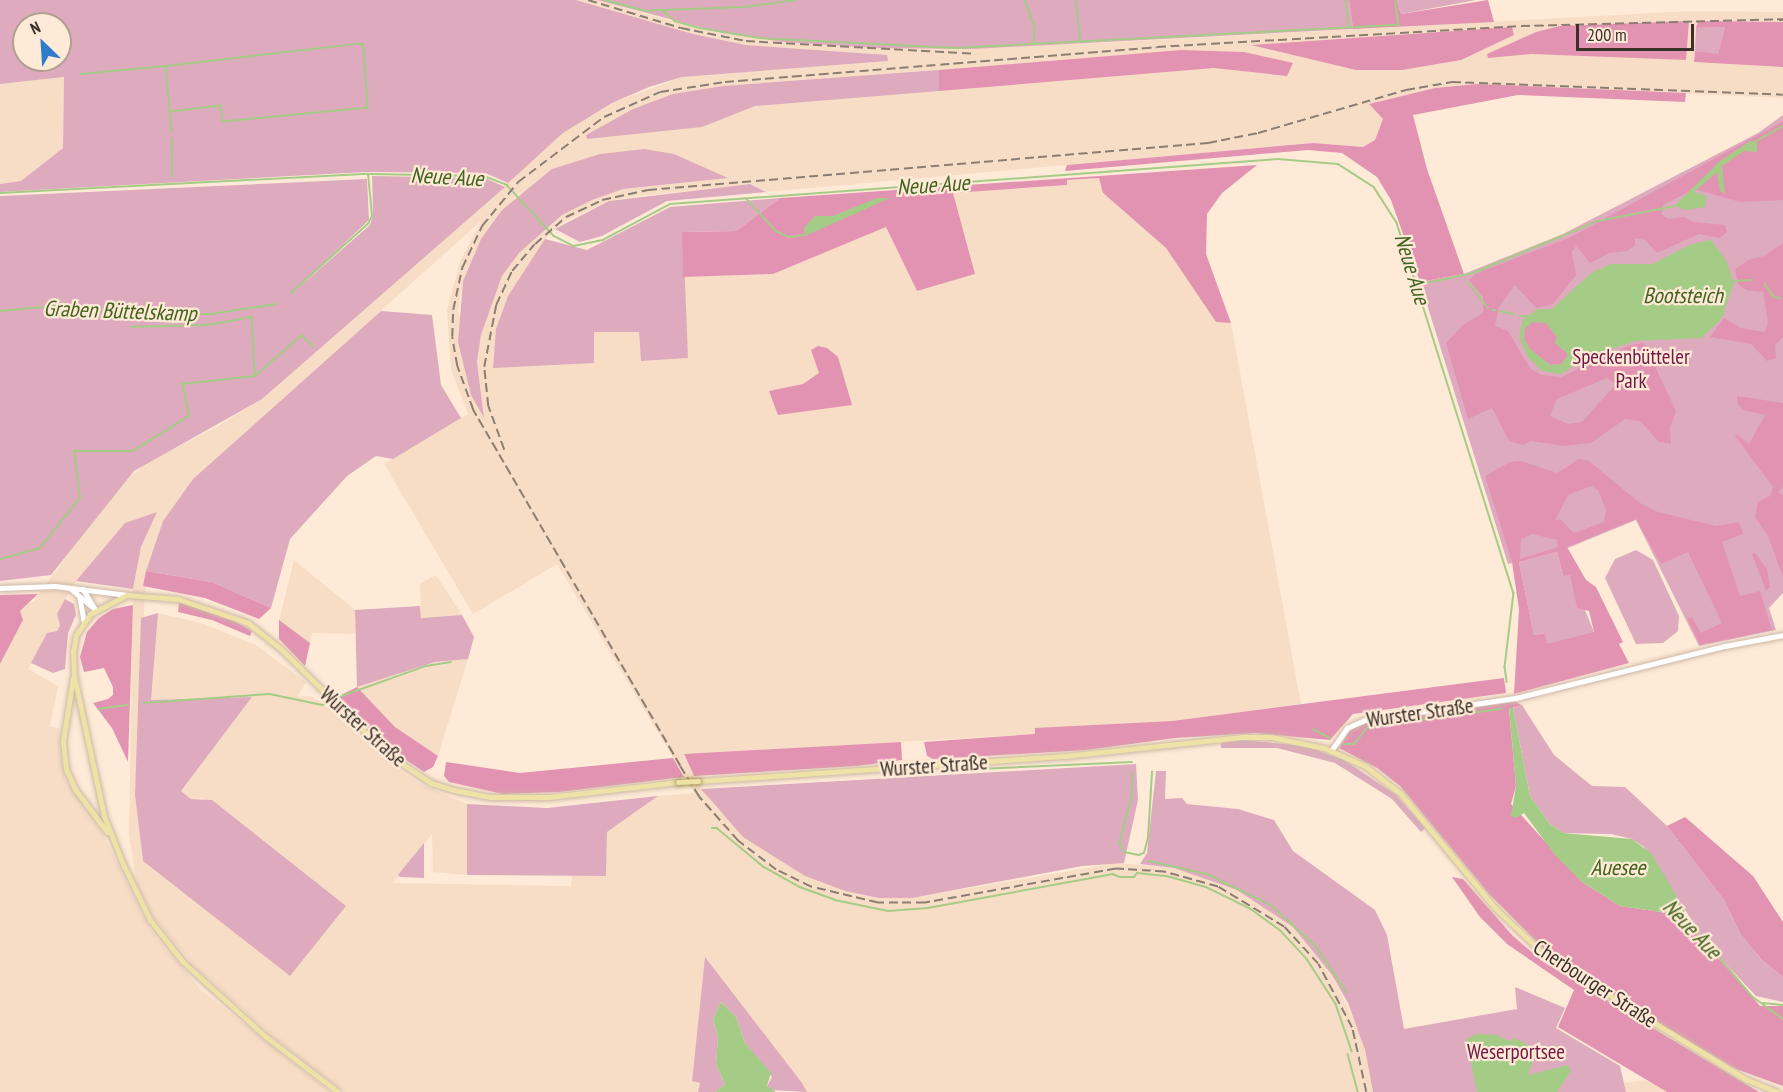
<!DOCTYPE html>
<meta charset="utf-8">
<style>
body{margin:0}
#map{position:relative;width:1783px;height:1092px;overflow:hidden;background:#ffead7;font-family:"PT Sans Narrow",sans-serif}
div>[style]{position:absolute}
.built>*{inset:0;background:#f8ddc6}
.green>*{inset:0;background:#ddabbd}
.forest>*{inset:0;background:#e393b2}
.water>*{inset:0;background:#a5cc87}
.stream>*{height:1.5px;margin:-0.75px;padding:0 0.75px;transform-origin:0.75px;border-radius:0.75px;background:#a5cc87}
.roads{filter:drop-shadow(0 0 2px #ccb8a6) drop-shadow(0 0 2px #ccb8a6)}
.secondary>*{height:4.5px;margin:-2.25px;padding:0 2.25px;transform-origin:2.25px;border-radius:2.25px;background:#fff}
.primary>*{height:5px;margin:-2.5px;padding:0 2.5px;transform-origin:2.5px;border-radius:2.5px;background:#eee2a7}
.rail>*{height:1.5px;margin-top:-0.75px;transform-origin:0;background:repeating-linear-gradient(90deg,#8b7d71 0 9px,transparent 0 13.5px)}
.bridges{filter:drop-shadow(0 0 2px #a79756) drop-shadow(0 0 2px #a79756)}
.primary-bridge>*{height:5px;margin:-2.5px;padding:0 2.5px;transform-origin:2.5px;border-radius:2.5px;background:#eee2a7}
span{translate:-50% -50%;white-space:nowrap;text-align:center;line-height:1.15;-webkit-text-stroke:4.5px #ffead7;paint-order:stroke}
.park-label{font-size:21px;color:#731745}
.street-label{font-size:21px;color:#39312a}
.water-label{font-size:22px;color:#40631d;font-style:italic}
.north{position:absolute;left:12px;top:12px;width:60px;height:60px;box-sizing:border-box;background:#ffead7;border:2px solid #b0a092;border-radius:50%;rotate:335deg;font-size:16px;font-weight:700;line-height:24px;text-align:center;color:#39312a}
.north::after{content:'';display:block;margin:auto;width:21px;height:27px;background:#2f7ccc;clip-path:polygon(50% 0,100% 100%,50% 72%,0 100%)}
.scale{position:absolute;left:1576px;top:24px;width:118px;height:27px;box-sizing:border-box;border:3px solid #39312a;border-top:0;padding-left:8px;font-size:18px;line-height:21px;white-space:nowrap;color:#39312a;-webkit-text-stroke:4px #ffead7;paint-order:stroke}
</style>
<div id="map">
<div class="built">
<i style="clip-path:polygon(evenodd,576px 0,597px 0,700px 29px,759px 39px,878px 48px,1083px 44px,1690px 11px,1783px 12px,1783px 98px,1477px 84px,1435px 88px,1370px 104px,1383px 119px,1375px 140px,1363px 147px,1313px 143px,766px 192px,750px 184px,639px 196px,609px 201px,564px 222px,550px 233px,508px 296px,496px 329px,594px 362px,593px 332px,639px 332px,641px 361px,687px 358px,683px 277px,773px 274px,886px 227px,917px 291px,975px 274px,953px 193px,1067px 185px,1067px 180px,1100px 178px,1103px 193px,1166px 248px,1216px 322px,1231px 323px,1301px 704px,1172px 721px,1035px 729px,1036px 734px,684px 755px,695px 780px,717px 809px,805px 876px,845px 891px,879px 898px,912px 898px,1116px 863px,1174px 868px,1237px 890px,1293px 927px,1332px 975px,1362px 1037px,1373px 1092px,807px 1092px,705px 958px,692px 1080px,700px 1083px,698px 1092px,344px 1092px,275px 1038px,194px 966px,154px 918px,137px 884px,129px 835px,133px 589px,141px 547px,157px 512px,125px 523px,76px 581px,57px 614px,60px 624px,57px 631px,47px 634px,28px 669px,58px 686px,50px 726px,60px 729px,59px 749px,65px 780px,103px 834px,149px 928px,201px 990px,330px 1092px,0 1092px,0 664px,23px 620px,20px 611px,24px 605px,34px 601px,117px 487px,151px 460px,211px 430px,262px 399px,563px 133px,612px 103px,682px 77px,888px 61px,746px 45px,693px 34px,576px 0,727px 178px,623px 189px,592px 200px,562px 215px,519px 253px,502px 276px,481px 335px,477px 362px,484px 416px,458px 311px,463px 281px,481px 239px,518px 194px,727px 178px,576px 0,481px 221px,460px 262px,447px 310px,451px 369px,468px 414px,384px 464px,473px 614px,557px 564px,694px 793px,658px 796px,607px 832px,606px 876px,572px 876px,571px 886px,393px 883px,432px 834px,433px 872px,467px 875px,467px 804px,420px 784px,388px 763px,323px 703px,310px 696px,297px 697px,306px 682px,256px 645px,204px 624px,158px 613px,150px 700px,252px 697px,181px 791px,191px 799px,203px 798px,290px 975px,143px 861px,135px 795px,146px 571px,163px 521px,193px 479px,481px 221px)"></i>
<i style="clip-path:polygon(64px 77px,63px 148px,21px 181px,0 184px,0 84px)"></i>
<i style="clip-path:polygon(294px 560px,355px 610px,355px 634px,312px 633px,310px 643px,279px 620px)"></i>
<i style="clip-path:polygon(436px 575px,462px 615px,421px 618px,420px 584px)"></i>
<i style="clip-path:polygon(468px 659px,438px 756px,395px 727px,357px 687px,435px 662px)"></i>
<i style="clip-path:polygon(1645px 1080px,1667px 1092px,1626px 1092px,1624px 1083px)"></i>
</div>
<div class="green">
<i style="clip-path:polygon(evenodd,0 0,576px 0,693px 34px,746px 45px,887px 55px,888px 61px,682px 77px,649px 87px,612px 103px,563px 133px,508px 183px,485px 173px,366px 172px,0 192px,0 184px,21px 181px,63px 148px,64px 77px,0 84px,0 0,24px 24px,60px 24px,60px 60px,24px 60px,24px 24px)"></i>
<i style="clip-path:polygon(597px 0,1349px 0,1353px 29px,972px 49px,878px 48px,783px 42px,723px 33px)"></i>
<i style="clip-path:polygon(1397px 0,1476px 0,1401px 14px)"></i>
<i style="clip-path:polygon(1725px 27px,1718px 55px,1695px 51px,1696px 28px)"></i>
<i style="clip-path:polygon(939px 70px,939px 91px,755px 106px,702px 127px,587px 139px,586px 135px,633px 109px,673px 94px,723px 86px)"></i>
<i style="clip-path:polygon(1783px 115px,1783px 593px,1769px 608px,1776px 630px,1699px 646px,1636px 520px,1568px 548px,1508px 564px,1420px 282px,1464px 274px,1563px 234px,1758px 133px)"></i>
<i style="clip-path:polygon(644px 149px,674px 154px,728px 178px,623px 189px,592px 200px,562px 215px,519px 253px,502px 276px,481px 335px,477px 362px,484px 418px,471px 395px,458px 342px,463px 281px,481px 239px,502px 210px,552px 169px,600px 154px)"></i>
<i style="clip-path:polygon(372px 176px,485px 178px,505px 187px,262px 399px,134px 471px,51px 575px,0 581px,0 196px,367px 179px,369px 220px,291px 294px,370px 225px,373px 215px)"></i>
<i style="clip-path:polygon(750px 184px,766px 192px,667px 201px,602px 236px,580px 242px,555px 229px,609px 201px)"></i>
<i style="clip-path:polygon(780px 198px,736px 231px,683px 232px,688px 358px,641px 361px,639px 332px,594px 332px,594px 363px,493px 368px,496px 329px,508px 296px,545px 239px,587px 250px,670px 207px)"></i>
<i style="clip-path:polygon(381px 311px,432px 315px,441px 385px,461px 418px,393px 459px,376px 456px,347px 476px,290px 539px,271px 608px,212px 582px,146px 571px,163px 521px,193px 479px)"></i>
<i style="clip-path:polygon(157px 512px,141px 547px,133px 589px,76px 581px,125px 523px)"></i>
<i style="clip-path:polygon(1636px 550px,1653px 560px,1679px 616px,1678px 631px,1663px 643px,1636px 644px,1605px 578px,1615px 559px)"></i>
<i style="clip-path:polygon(1557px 552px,1563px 576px,1570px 574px,1594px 632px,1551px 673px,1544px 633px,1534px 635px,1519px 562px)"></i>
<i style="clip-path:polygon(65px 599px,74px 604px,76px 615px,68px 633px,65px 669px,53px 673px,31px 663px,47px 633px,57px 631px,60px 625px,57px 614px)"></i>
<i style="clip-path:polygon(420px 606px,421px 618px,462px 615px,474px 637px,468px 659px,435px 662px,357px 687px,355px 610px)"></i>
<i style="clip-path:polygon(158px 613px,151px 700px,252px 697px,181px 791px,191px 799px,212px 800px,346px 906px,290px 976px,143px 861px,135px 795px,141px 618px)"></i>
<i style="clip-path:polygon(1522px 705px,1554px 755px,1592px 786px,1625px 787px,1667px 826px,1724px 900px,1741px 935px,1762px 960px,1783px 977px,1783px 1002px,1756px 996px,1723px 961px,1702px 936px,1644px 847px,1632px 839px,1611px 834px,1563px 833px,1550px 824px,1530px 796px,1513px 708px)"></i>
<i style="clip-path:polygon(1242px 740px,1305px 746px,1344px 760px,1395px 794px,1425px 828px,1421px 832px,1392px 799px,1335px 763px,1277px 748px,1221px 748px,1221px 743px)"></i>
<i style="clip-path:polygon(1136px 764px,1138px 800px,1124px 863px,1082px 866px,912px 898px,879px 898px,845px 891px,805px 876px,743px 837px,701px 789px)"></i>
<i style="clip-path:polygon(1156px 771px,1166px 771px,1165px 799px,1182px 798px,1187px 804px,1238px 809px,1274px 820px,1293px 851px,1375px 910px,1387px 935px,1404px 1029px,1517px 1009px,1515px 987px,1565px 1008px,1556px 1028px,1620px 1066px,1626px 1092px,1373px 1092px,1365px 1050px,1348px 1003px,1332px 975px,1293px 927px,1237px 890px,1174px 868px,1140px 864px,1147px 853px)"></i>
<i style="clip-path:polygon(658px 796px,607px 832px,606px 876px,467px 875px,467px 804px,547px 808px)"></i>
<i style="clip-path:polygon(424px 843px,424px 878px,400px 877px,398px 875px)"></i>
<i style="clip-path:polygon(705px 957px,802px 1083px,807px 1092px,769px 1090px,767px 1086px,772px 1077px,745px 1043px,736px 1017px,721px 1002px,713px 1019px,718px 1037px,716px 1064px,725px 1085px,715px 1092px,698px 1092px,700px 1083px,692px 1081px)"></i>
</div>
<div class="forest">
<i style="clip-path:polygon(1349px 0,1397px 0,1401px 14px,1488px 0,1494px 22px,1353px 29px)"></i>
<i style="clip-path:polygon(1689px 21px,1686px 60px,1531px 54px,1488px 58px,1487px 54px,1536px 32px,1560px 26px)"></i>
<i style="clip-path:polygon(1698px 21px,1783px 22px,1783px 67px,1694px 62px,1695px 51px,1718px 54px,1725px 27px,1696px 28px)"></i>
<i style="clip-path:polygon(1512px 27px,1514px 35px,1461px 60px,1402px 70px,1356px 70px,1251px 45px)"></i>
<i style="clip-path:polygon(1181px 50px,1244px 52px,1293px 63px,1287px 76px,1214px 68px,939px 91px,939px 70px)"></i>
<i style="clip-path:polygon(1477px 84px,1686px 93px,1685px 102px,1518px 95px,1413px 115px,1427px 169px,1464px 274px,1420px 282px,1391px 200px,1377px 177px,1342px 153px,1308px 150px,1065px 171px,1067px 165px,1313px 143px,1363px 147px,1375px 140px,1383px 119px,1369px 104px,1435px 88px)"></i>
<i style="clip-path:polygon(evenodd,1783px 121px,1783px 200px,1740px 202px,1694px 189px,1663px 205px,1661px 214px,1669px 219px,1684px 217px,1694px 222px,1725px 225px,1727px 232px,1720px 238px,1699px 234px,1657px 253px,1645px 240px,1635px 238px,1635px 245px,1627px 251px,1609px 253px,1590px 263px,1576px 246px,1572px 252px,1576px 275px,1553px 304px,1536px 308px,1515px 285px,1499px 307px,1495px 326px,1508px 331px,1530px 368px,1541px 375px,1561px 377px,1630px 345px,1644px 343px,1676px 411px,1670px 428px,1671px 444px,1659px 442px,1640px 421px,1625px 419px,1591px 443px,1563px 446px,1531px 441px,1523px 445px,1509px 441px,1492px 408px,1468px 419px,1446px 343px,1464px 324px,1483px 313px,1483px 297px,1469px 280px,1475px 274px,1571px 237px,1783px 121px,1607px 378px,1616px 384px,1582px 422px,1568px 424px,1550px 416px,1557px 399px,1607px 378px)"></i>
<i style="clip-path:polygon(1257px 165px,1222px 193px,1207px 214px,1206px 254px,1231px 323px,1216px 322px,1166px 248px,1103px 193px,1099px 178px,1067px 180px,1067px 185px,953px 193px,975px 274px,917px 291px,886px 227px,773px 274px,683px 277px,682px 232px,736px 231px,780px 198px)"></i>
<i style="clip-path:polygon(1783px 243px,1783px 337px,1775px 345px,1776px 358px,1767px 361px,1751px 344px,1710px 337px,1724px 318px,1741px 328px,1765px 332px,1768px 323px,1763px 292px,1746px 290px,1738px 284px,1735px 269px,1750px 259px,1764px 256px)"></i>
<i style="clip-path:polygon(1533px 322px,1546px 323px,1557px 337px,1555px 343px,1568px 354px,1562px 364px,1550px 365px,1530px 349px,1524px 339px,1525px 328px)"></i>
<i style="clip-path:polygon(818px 346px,827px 348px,838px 357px,852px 405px,778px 415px,769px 391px,803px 384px,819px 373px,811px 350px)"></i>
<i style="clip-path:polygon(1737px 396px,1783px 403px,1783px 487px,1778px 492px,1783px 496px,1783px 577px,1768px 536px,1755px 517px,1758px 502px,1770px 496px,1773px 487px,1735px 436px,1737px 434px,1749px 444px,1765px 415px,1743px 410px,1737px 403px)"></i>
<i style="clip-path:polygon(evenodd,1579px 459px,1589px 461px,1640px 503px,1658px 512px,1716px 526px,1739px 522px,1743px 534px,1722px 542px,1740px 596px,1760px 591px,1772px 630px,1700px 645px,1687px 618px,1692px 618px,1701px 633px,1722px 623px,1688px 552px,1661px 564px,1636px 519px,1567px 547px,1586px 580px,1596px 587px,1623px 642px,1619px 644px,1629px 663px,1514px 694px,1519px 609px,1512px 562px,1485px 476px,1510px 462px,1521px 461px,1557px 473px,1579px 459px,1591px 486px,1598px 490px,1606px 510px,1604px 522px,1574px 533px,1560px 519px,1555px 521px,1568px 495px,1591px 486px,1579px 459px,1532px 534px,1557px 540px,1558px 547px,1520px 559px,1521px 539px,1532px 534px,1579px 459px,1557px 552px,1563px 576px,1570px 575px,1577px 608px,1589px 611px,1594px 632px,1547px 644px,1545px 633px,1534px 635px,1519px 562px,1557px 552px)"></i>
<i style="clip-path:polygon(1755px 553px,1767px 569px,1770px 587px,1766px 591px,1752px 554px)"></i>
<i style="clip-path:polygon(146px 571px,212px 582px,271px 608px,259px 619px,205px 598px,143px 586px)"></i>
<i style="clip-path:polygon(38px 594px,20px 611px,23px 620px,0 664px,0 595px)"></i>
<i style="clip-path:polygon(179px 603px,223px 615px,252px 631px,250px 636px,212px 620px,178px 612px)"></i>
<i style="clip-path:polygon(133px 605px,128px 762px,112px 728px,93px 703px,108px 699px,113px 695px,113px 687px,104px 668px,84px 672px,80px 657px,87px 632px,99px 618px,113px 609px)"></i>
<i style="clip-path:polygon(279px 620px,310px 643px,305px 666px,279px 639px)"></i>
<i style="clip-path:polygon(1504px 678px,1506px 693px,1353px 714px,1330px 740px,1255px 733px,1175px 738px,1087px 750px,933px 759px,927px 756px,924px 742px,1035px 734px,1035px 728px,1172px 721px)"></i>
<i style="clip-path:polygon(357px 687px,395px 727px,438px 756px,433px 767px,424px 772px,403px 758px,335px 698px)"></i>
<i style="clip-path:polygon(1515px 702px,1522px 705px,1509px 709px,1516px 786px,1511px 804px,1582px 882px,1620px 906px,1681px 915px,1760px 1006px,1783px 1006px,1783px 1086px,1736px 1069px,1582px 977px,1544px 949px,1489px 894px,1400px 786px,1377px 768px,1339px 748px,1351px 729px,1368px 722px)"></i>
<i style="clip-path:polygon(901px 742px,902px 760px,857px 766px,694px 776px,684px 754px)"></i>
<i style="clip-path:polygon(673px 758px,684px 777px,559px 792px,503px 794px,449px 782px,444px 776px,446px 762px,520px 773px)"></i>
<i style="clip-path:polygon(1685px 817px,1753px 876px,1783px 922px,1783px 977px,1762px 960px,1741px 935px,1724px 900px,1667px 826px)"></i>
<i style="clip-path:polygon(1452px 877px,1463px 879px,1512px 935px,1542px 961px,1759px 1092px,1667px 1092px,1558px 1027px,1574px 990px,1507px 944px,1480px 917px)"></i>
</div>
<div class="water">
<i style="clip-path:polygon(1750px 141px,1757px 142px,1757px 152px,1744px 151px,1722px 166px,1725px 194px,1720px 191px,1717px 172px,1694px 192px,1707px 196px,1705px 207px,1686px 210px,1674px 206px,1720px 161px)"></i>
<i style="clip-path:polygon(877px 198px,890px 198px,805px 236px,804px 228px,815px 216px,833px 216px)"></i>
<i style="clip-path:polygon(evenodd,1711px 240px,1726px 260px,1734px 283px,1722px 318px,1702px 338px,1635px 341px,1588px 357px,1561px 374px,1542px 371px,1527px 356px,1519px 337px,1523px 319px,1538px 309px,1552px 309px,1591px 273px,1611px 264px,1652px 264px,1689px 245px,1711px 240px,1533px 322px,1546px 323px,1557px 337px,1555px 343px,1568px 354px,1562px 364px,1550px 365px,1530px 349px,1524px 339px,1525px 328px,1533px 322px)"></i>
<i style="clip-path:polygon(1509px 708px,1513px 708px,1530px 796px,1550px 824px,1563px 833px,1632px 839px,1652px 854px,1685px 911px,1681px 915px,1620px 906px,1582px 882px,1555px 855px,1524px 813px,1516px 818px,1511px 816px,1516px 786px)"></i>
<i style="clip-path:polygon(721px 1002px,736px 1017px,745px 1043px,771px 1073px,767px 1086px,776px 1092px,715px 1092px,725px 1085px,716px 1064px,718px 1037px,713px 1019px)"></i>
<i style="clip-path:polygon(1477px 1034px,1496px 1035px,1510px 1041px,1515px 1038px,1537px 1050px,1528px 1075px,1568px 1065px,1571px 1071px,1557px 1092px,1477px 1092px,1466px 1039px)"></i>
</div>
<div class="stream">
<i style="left:605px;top:0;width:42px;rotate:15deg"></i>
<i style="left:646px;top:11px;width:16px;rotate:-4deg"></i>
<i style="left:662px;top:10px;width:17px;rotate:40deg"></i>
<i style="left:675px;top:21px;width:26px;rotate:16deg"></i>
<i style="left:700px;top:28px;width:60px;rotate:9.6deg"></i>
<i style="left:759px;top:38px;width:197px;rotate:2.9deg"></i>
<i style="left:956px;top:48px;width:443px;rotate:-3deg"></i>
<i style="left:1398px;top:25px;width:25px;rotate:-97deg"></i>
<i style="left:1025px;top:0;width:29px;rotate:70deg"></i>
<i style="left:1035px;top:27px;width:17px;rotate:93deg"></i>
<i style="left:1076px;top:0;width:42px;rotate:83.2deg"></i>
<i style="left:1346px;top:0;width:25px;rotate:83deg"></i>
<i style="left:663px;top:10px;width:82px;rotate:-2.1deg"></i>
<i style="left:745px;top:7px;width:51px;rotate:-7.8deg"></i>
<i style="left:166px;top:66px;width:192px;rotate:-6.6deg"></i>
<i style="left:357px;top:44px;width:6px"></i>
<i style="left:363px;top:44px;width:5px;rotate:79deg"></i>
<i style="left:364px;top:49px;width:59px;rotate:86.1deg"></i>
<i style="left:368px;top:108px;width:146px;rotate:174.5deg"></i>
<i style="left:223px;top:122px;width:16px;rotate:-101deg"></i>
<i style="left:220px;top:106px;width:49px;rotate:173deg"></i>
<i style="left:81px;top:74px;width:85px;rotate:-5.4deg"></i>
<i style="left:166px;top:66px;width:66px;rotate:84.8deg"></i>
<i style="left:172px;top:138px;width:39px;rotate:89deg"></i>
<i style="left:1755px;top:142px;width:32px;rotate:-30deg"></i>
<i style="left:0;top:193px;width:368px;rotate:-3deg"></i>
<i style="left:368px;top:174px;width:116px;rotate:1deg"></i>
<i style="left:484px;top:176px;width:25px;rotate:21deg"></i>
<i style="left:507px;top:185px;width:69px;rotate:47.3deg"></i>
<i style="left:554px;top:236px;width:22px;rotate:27deg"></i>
<i style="left:574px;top:246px;width:30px;rotate:-12deg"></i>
<i style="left:603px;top:240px;width:76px;rotate:-28.2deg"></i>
<i style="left:670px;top:204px;width:610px;rotate:-4.23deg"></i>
<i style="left:1278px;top:159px;width:60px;rotate:4.8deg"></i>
<i style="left:1338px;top:164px;width:43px;rotate:32.6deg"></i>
<i style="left:1374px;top:187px;width:43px;rotate:57.4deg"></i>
<i style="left:1397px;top:223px;width:388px;rotate:72.5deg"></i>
<i style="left:1514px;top:593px;width:75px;rotate:96.9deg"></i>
<i style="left:1505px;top:667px;width:15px;rotate:82deg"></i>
<i style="left:746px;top:198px;width:45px;rotate:47.7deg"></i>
<i style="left:776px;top:231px;width:14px;rotate:25deg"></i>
<i style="left:789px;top:237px;width:17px;rotate:-7deg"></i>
<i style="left:1733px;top:281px;width:19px;rotate:-3deg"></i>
<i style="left:1468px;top:282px;width:33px;rotate:52deg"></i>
<i style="left:1765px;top:284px;width:16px;rotate:55deg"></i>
<i style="left:1774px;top:297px;width:6px;rotate:9deg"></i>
<i style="left:1417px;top:285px;width:57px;rotate:-12.1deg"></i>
<i style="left:1473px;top:273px;width:135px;rotate:-22.6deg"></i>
<i style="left:1598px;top:221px;width:78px;rotate:-11deg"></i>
<i style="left:291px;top:293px;width:103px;rotate:-41.9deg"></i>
<i style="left:368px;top:224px;width:9px;rotate:-63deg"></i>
<i style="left:372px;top:216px;width:42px;rotate:-95.4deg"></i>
<i style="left:1492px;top:310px;width:3px"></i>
<i style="left:0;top:311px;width:54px;rotate:-5.3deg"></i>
<i style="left:54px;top:306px;width:78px;rotate:6.7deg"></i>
<i style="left:131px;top:315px;width:80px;rotate:-0.7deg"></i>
<i style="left:211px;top:314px;width:66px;rotate:-8.7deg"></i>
<i style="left:1500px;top:311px;width:14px;rotate:12deg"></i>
<i style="left:1520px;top:316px;width:6px"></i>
<i style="left:131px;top:327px;width:77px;rotate:-1.5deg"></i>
<i style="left:208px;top:325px;width:45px;rotate:-10.3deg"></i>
<i style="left:252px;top:317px;width:57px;rotate:87deg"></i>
<i style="left:0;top:559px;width:41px;rotate:-15.4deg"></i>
<i style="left:40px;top:548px;width:64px;rotate:-51.3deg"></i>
<i style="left:80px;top:498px;width:47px;rotate:-97.3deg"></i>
<i style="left:74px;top:451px;width:59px"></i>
<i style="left:133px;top:451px;width:66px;rotate:-32deg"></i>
<i style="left:189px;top:416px;width:33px;rotate:-102deg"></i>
<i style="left:182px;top:384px;width:73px;rotate:-6.3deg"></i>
<i style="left:255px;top:376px;width:62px;rotate:-41.1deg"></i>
<i style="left:302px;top:335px;width:17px;rotate:45deg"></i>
<i style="left:336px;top:698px;width:96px;rotate:-19.6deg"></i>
<i style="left:426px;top:666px;width:25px;rotate:-9deg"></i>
<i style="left:144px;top:703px;width:126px;rotate:-4.1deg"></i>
<i style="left:270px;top:694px;width:53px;rotate:11.9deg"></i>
<i style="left:322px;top:705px;width:11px;rotate:-22deg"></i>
<i style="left:98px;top:709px;width:30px;rotate:-8deg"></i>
<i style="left:1313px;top:729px;width:19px;rotate:28deg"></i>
<i style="left:1344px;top:744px;width:10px"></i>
<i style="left:1354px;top:744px;width:22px;rotate:-51deg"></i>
<i style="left:1368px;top:727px;width:135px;rotate:-7.7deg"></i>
<i style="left:956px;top:770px;width:176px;rotate:-2.6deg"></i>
<i style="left:1133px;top:773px;width:24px;rotate:92deg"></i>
<i style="left:1132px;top:797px;width:48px;rotate:104.6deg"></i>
<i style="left:1120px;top:843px;width:10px;rotate:66deg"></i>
<i style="left:1124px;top:852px;width:15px;rotate:11deg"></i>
<i style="left:1139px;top:855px;width:5px;rotate:-22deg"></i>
<i style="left:1144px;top:853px;width:16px;rotate:-75deg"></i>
<i style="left:1148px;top:838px;width:66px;rotate:-86.5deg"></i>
<i style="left:712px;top:828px;width:5px"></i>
<i style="left:717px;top:828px;width:61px;rotate:39.7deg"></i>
<i style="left:764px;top:867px;width:41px;rotate:29.1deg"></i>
<i style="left:800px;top:887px;width:37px;rotate:20deg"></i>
<i style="left:835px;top:900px;width:54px;rotate:11.7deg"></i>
<i style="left:888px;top:911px;width:40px;rotate:-4.3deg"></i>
<i style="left:928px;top:908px;width:188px;rotate:-10.4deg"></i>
<i style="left:1113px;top:874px;width:8px;rotate:23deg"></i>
<i style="left:1120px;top:877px;width:14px"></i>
<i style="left:1134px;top:877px;width:5px;rotate:-53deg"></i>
<i style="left:1137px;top:873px;width:30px;rotate:6deg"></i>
<i style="left:1167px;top:876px;width:41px;rotate:15.8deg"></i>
<i style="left:1206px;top:887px;width:50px;rotate:26.1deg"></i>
<i style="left:1251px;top:909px;width:37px;rotate:36deg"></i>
<i style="left:1281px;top:931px;width:38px;rotate:47deg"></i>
<i style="left:1307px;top:959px;width:54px;rotate:57.2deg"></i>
<i style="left:1336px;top:1004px;width:50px;rotate:71.2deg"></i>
<i style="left:1149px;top:861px;width:59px;rotate:12.6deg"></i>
<i style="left:1207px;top:874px;width:71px;rotate:25.8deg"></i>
<i style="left:1271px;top:905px;width:59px;rotate:42.3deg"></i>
<i style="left:1315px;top:945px;width:57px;rotate:55.8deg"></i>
<i style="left:1682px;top:913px;width:110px;rotate:49.8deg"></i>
<i style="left:1753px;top:997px;width:37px;rotate:36deg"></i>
<i style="left:1763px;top:1003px;width:20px;rotate:6deg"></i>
<i style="left:1348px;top:1054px;width:39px;rotate:75deg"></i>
</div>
<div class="roads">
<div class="secondary">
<i style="left:0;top:588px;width:55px;rotate:-2.1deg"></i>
<i style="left:55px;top:586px;width:73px;rotate:7.1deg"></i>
<i style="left:70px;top:588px;width:33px;rotate:40deg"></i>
<i style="left:83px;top:589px;width:23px;rotate:59deg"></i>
<i style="left:80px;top:598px;width:23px;rotate:80deg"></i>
<i style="left:1331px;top:751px;width:28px;rotate:-55deg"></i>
<i style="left:1347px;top:728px;width:20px;rotate:-24deg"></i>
<i style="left:1365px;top:720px;width:153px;rotate:-8.3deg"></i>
<i style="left:1516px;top:698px;width:215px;rotate:-14deg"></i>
<i style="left:1725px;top:646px;width:59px;rotate:-10.7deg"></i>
</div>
<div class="primary">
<i style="left:73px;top:678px;width:64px;rotate:99deg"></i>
<i style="left:63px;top:741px;width:28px;rotate:84deg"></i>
<i style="left:66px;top:769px;width:22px;rotate:66deg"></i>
<i style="left:75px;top:789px;width:54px;rotate:53.3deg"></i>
<i style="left:698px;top:781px;width:368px;rotate:-3.9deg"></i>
<i style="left:1065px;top:756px;width:178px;rotate:-6.1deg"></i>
<i style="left:1242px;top:737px;width:29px"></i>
<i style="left:1271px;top:737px;width:54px;rotate:11.7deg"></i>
<i style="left:1324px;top:748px;width:45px;rotate:23.7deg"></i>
<i style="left:1365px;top:766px;width:46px;rotate:37.9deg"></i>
<i style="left:1401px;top:794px;width:148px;rotate:50.5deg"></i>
<i style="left:1495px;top:908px;width:70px;rotate:43.3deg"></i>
<i style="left:1546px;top:956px;width:234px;rotate:31.7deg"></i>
<i style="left:1745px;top:1079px;width:35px;rotate:22deg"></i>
<i style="left:123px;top:864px;width:62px;rotate:64.3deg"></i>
<i style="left:150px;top:920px;width:53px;rotate:51.8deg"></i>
<i style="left:183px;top:962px;width:110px;rotate:42.1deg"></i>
<i style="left:265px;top:1036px;width:92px;rotate:37.5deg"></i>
<i style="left:124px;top:867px;width:55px;rotate:-111.4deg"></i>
<i style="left:104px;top:816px;width:143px;rotate:-102.1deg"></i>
<i style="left:74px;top:676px;width:24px;rotate:-92deg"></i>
<i style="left:73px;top:652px;width:17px;rotate:-80deg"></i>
<i style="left:76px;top:635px;width:25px;rotate:-56deg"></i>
<i style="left:90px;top:614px;width:42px;rotate:-27.2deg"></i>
<i style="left:127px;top:595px;width:51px;rotate:4.5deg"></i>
<i style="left:178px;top:599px;width:74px;rotate:18.9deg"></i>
<i style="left:248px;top:623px;width:42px;rotate:38.2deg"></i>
<i style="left:281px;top:649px;width:149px;rotate:44.7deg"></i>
<i style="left:387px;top:754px;width:53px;rotate:33.4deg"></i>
<i style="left:431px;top:783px;width:24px;rotate:17deg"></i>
<i style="left:454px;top:790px;width:37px;rotate:11deg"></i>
<i style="left:490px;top:797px;width:59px"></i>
<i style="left:549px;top:797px;width:130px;rotate:-6.6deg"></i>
</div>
</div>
<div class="rail">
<i style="left:588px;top:0;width:97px;rotate:16.8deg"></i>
<i style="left:681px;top:28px;width:66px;rotate:11.3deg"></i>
<i style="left:746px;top:41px;width:229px;rotate:3.2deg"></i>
<i style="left:504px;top:450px;width:47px;rotate:-110deg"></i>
<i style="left:488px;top:406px;width:39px;rotate:-96deg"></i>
<i style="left:484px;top:367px;width:63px;rotate:-79deg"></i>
<i style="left:496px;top:305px;width:38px;rotate:-65deg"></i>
<i style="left:512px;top:271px;width:35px;rotate:-50deg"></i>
<i style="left:535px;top:244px;width:41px;rotate:-41.1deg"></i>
<i style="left:566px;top:217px;width:40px;rotate:-25deg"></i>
<i style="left:602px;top:200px;width:47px;rotate:-12.3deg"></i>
<i style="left:648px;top:190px;width:562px;rotate:-4.8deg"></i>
<i style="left:1208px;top:143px;width:51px;rotate:-11.3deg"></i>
<i style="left:1258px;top:133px;width:154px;rotate:-16.2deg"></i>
<i style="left:1406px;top:90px;width:47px;rotate:-9.9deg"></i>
<i style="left:1452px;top:82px;width:331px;rotate:2.2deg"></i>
<i style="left:1366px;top:1092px;width:66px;rotate:-102.3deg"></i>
<i style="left:1352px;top:1028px;width:72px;rotate:-118deg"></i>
<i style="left:1318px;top:964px;width:50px;rotate:-132.6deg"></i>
<i style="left:1284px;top:927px;width:77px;rotate:-148.8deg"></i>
<i style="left:1218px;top:887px;width:56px;rotate:-164.5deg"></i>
<i style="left:1164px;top:872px;width:48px;rotate:-176.4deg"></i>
<i style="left:1116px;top:869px;width:194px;rotate:169.9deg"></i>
<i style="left:925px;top:903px;width:47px;rotate:180deg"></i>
<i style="left:878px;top:903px;width:69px;rotate:-166.6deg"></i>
<i style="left:811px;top:887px;width:39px;rotate:-154deg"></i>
<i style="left:776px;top:870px;width:48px;rotate:-142.7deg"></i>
<i style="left:738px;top:841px;width:59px;rotate:-131.6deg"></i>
<i style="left:699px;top:797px;width:36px;rotate:-122deg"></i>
<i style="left:680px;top:766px;width:412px;rotate:-120.2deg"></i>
<i style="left:473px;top:410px;width:47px;rotate:-110deg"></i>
<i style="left:457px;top:366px;width:29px;rotate:-100deg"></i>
<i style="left:452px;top:337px;width:27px;rotate:-88deg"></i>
<i style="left:453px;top:310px;width:43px;rotate:-77.9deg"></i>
<i style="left:462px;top:268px;width:47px;rotate:-64.5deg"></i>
<i style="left:482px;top:226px;width:57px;rotate:-50.7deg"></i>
<i style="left:518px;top:182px;width:108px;rotate:-37.1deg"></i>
<i style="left:604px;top:117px;width:61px;rotate:-24.1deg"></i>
<i style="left:660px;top:92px;width:66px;rotate:-8.7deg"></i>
<i style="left:725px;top:82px;width:433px;rotate:-4.6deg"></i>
<i style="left:1157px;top:47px;width:365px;rotate:-3.3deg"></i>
<i style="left:1521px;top:26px;width:262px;rotate:-1.5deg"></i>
</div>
<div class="bridges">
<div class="primary-bridge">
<i style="left:678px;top:782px;width:20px;rotate:-3deg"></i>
</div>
</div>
<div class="park-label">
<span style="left:1631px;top:369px">Speckenbütteler<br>Park</span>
<span style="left:1516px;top:1052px">Weserportsee</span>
</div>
<div class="street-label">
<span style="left:1420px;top:713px;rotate:-8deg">Wurster Straße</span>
<span style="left:363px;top:727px;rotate:42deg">Wurster Straße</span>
<span style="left:934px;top:766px;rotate:-4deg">Wurster Straße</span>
<span style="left:1595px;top:984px;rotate:33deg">Cherbourger Straße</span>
</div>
<div class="water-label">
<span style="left:447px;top:177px;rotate:3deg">Neue Aue</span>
<span style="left:933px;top:185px;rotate:-4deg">Neue Aue</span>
<span style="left:1412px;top:269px;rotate:73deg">Neue Aue</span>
<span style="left:1683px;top:296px">Bootsteich</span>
<span style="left:120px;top:311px;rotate:2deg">Graben Büttelskamp</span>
<span style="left:1618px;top:868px">Auesee</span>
<span style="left:1692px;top:929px;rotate:46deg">Neue Aue</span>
</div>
<div class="north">N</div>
<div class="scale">200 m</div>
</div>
